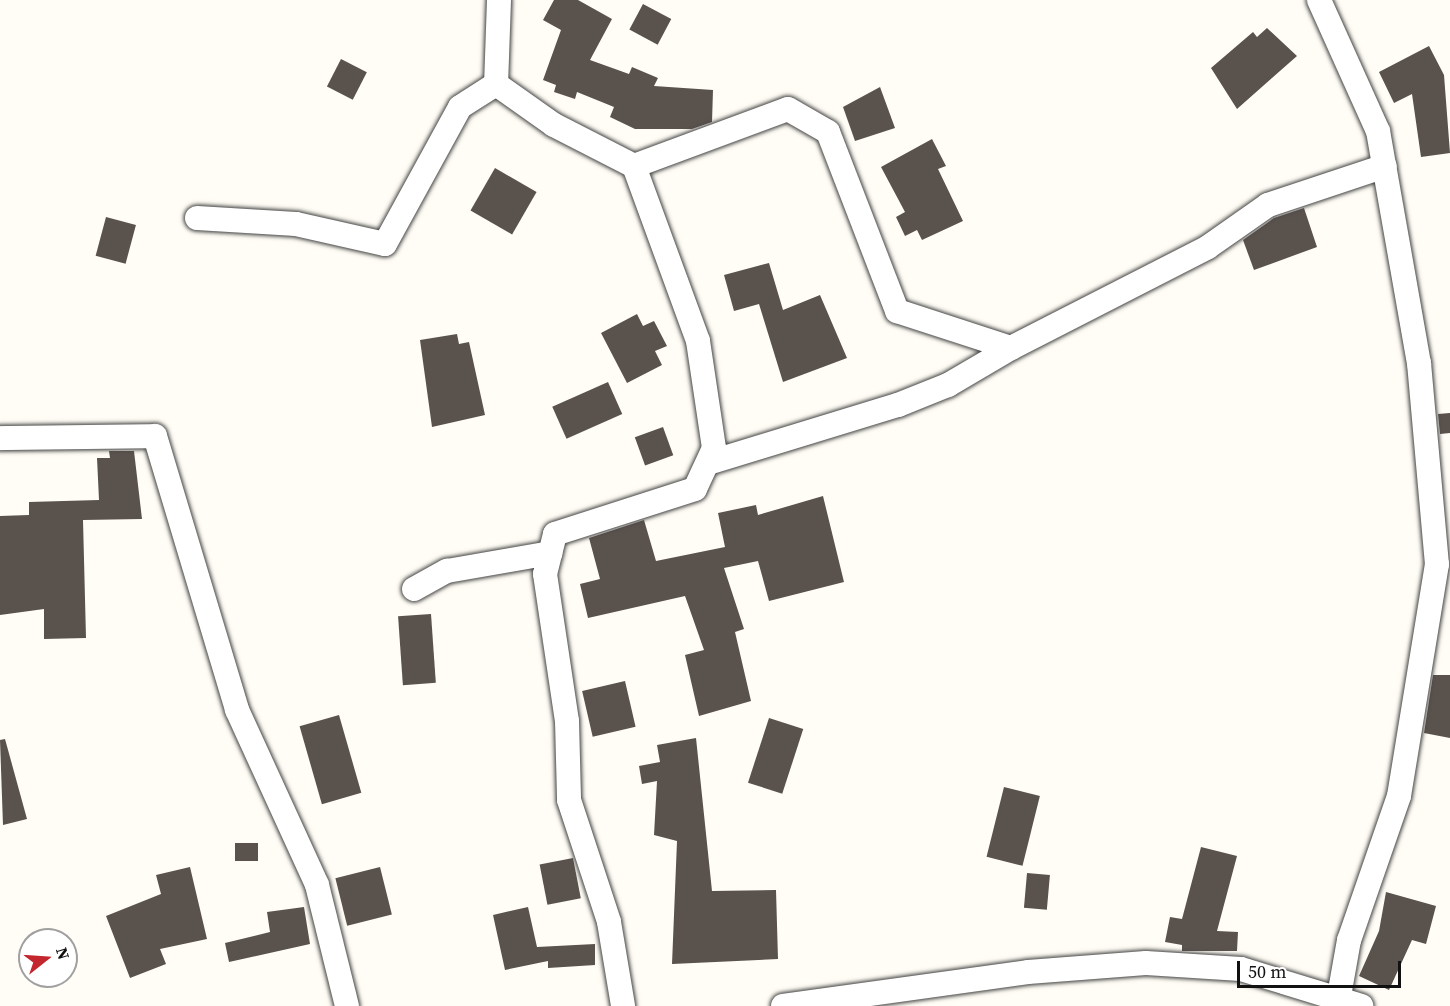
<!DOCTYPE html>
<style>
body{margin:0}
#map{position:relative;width:1450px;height:1006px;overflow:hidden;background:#fffdf5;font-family:"Source Serif 4",serif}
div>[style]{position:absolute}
.building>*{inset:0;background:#5a524d;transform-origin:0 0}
.roads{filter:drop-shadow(0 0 2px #444) drop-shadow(0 0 2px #444)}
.minor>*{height:24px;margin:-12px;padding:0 12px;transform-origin:12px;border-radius:12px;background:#fff}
span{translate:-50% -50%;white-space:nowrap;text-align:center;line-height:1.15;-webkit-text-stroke:6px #fff;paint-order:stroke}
.north{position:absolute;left:18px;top:928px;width:60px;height:60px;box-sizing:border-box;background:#fff;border:2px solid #a0a0a0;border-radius:50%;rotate:73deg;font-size:16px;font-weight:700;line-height:24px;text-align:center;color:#111}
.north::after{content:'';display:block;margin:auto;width:21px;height:27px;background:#c4262e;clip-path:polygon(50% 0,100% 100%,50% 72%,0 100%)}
.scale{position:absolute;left:1237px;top:961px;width:164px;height:27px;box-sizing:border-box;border:3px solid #111;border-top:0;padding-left:8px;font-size:18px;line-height:21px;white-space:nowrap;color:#111;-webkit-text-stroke:4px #fff;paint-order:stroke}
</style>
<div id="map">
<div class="building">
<i style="clip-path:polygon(554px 0,578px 0,612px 19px,590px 60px,629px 74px,632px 67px,658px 78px,654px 86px,713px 90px,712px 122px,692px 129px,635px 129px,610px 117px,614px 107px,577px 92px,575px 99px,554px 92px,556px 85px,543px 80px,561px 30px,543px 20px)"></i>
<i style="left:643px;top:4px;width:32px;height:29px;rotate:28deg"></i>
<i style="clip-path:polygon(1267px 28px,1297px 56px,1237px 109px,1211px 68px,1253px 32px,1257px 37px)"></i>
<i style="clip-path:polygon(1429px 46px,1444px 75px,1450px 153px,1421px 157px,1412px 94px,1394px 103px,1379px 72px)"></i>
<i style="left:341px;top:59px;width:29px;height:31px;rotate:27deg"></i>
<i style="clip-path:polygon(880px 87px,895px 128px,855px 141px,843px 107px)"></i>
<i style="clip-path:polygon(932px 139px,946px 166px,938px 169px,963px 221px,922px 240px,917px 230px,905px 236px,896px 217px,905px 212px,881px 167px)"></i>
<i style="left:495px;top:168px;width:48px;height:49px;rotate:30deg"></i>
<i style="clip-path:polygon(1304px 208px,1317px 247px,1254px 270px,1243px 240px,1274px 218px)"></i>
<i style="left:106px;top:217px;width:31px;height:40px;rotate:15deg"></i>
<i style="clip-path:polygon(769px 263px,783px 310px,820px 295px,847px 358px,783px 382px,759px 304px,734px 311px,724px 275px)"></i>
<i style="clip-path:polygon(637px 314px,643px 326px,654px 321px,667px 346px,655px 351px,662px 365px,627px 383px,601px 333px)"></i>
<i style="clip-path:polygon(457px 334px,459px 344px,469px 342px,485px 415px,432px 427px,420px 340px)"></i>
<i style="left:608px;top:382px;width:35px;height:61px;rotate:66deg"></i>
<i style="clip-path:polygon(1450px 413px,1450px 433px,1440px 434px,1438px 414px)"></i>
<i style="left:663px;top:427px;width:30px;height:30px;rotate:70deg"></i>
<i style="clip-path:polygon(109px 451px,134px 451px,142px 519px,83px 520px,86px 638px,44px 639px,44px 609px,0 615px,0 516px,29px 515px,29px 502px,99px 500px,97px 458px,110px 458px)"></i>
<i style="clip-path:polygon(823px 496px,844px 582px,769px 601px,758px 561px,724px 568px,744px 629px,735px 632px,751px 701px,699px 716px,685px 655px,704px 650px,685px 596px,588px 618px,580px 584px,600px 579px,589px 538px,644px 520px,656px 561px,725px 547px,718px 513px,756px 505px,758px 515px)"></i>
<i style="left:431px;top:614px;width:69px;height:33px;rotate:86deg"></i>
<i style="clip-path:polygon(1433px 675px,1450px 675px,1450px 738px,1424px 733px)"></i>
<i style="left:625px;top:681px;width:47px;height:44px;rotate:77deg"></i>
<i style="left:339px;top:715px;width:81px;height:41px;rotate:74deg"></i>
<i style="left:769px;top:718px;width:36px;height:68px;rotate:18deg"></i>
<i style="clip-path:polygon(696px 738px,712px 891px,776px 890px,778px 959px,672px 964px,677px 841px,654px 835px,657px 781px,642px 784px,639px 766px,660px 762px,657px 745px)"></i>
<i style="clip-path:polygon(5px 739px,27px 819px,3px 825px,0 740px)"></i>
<i style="left:1004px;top:787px;width:37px;height:72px;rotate:14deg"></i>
<i style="left:235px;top:843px;width:23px;height:18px"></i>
<i style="clip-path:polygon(1201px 847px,1237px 856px,1217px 931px,1238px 932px,1237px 951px,1182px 951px,1182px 945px,1165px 942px,1170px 917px,1182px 919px)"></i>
<i style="left:573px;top:858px;width:41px;height:34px;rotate:79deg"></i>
<i style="clip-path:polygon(190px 867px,207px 939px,160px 949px,166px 964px,130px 978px,106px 916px,161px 894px,156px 875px)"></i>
<i style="left:380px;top:867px;width:49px;height:46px;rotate:76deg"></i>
<i style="left:1027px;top:873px;width:23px;height:35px;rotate:5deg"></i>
<i style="clip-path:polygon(1386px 892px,1436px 906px,1426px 944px,1412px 940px,1389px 990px,1359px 976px,1379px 931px)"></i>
<i style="clip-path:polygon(304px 907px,310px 944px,229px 962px,225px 943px,270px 932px,267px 912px)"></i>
<i style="clip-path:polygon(528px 907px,537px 947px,595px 944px,595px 965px,548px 968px,548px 961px,505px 970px,493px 915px)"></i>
</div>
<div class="roads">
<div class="minor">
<i style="left:499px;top:0;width:84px;rotate:92deg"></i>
<i style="left:496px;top:84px;width:71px;rotate:35.3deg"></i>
<i style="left:554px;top:125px;width:90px;rotate:27.1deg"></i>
<i style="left:634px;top:166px;width:186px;rotate:69.9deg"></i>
<i style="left:698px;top:341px;width:108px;rotate:81.5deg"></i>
<i style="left:714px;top:448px;width:45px;rotate:114.9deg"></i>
<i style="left:695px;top:489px;width:147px;rotate:162.2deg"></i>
<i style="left:555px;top:534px;width:41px;rotate:104deg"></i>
<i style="left:545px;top:574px;width:149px;rotate:81.5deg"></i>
<i style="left:567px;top:721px;width:79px;rotate:88.5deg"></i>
<i style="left:569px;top:800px;width:128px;rotate:71.8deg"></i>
<i style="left:609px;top:922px;width:85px;rotate:80.5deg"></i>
<i style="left:1319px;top:0;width:144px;rotate:65.8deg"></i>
<i style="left:1378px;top:131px;width:236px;rotate:80deg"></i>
<i style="left:1419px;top:363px;width:202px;rotate:84.9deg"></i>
<i style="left:1437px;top:564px;width:235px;rotate:99.3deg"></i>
<i style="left:1399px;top:796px;width:152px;rotate:109.1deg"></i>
<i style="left:1349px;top:940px;width:57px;rotate:100.1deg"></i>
<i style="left:634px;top:166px;width:164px;rotate:-20.3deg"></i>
<i style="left:788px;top:109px;width:46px;rotate:29.9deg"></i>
<i style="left:828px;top:132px;width:192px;rotate:68.9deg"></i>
<i style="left:897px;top:311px;width:120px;rotate:18deg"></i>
<i style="left:1011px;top:348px;width:221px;rotate:-27.1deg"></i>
<i style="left:1208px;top:247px;width:73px;rotate:-35deg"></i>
<i style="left:1268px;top:205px;width:123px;rotate:-18.4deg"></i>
<i style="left:197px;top:218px;width:99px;rotate:3.5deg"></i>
<i style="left:296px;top:224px;width:91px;rotate:12.7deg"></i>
<i style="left:385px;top:244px;width:156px;rotate:-61.3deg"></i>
<i style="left:460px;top:107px;width:43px;rotate:-32.6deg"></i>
<i style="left:0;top:438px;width:155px;rotate:-0.7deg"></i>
<i style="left:155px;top:436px;width:286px;rotate:73.3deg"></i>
<i style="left:237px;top:710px;width:192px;rotate:65.4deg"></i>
<i style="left:317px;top:885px;width:125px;rotate:76.1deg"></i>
<i style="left:708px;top:463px;width:199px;rotate:-17deg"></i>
<i style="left:898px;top:405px;width:54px;rotate:-21.8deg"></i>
<i style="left:948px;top:385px;width:73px;rotate:-30.4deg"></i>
<i style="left:414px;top:589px;width:38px;rotate:-29deg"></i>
<i style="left:447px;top:571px;width:105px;rotate:-9.9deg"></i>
<i style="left:783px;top:1006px;width:247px;rotate:-7.9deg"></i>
<i style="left:1028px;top:972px;width:118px;rotate:-4.4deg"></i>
<i style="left:1146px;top:963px;width:95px;rotate:3.6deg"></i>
<i style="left:1241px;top:969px;width:126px;rotate:17.1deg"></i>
</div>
</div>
<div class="north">N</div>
<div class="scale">50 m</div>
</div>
